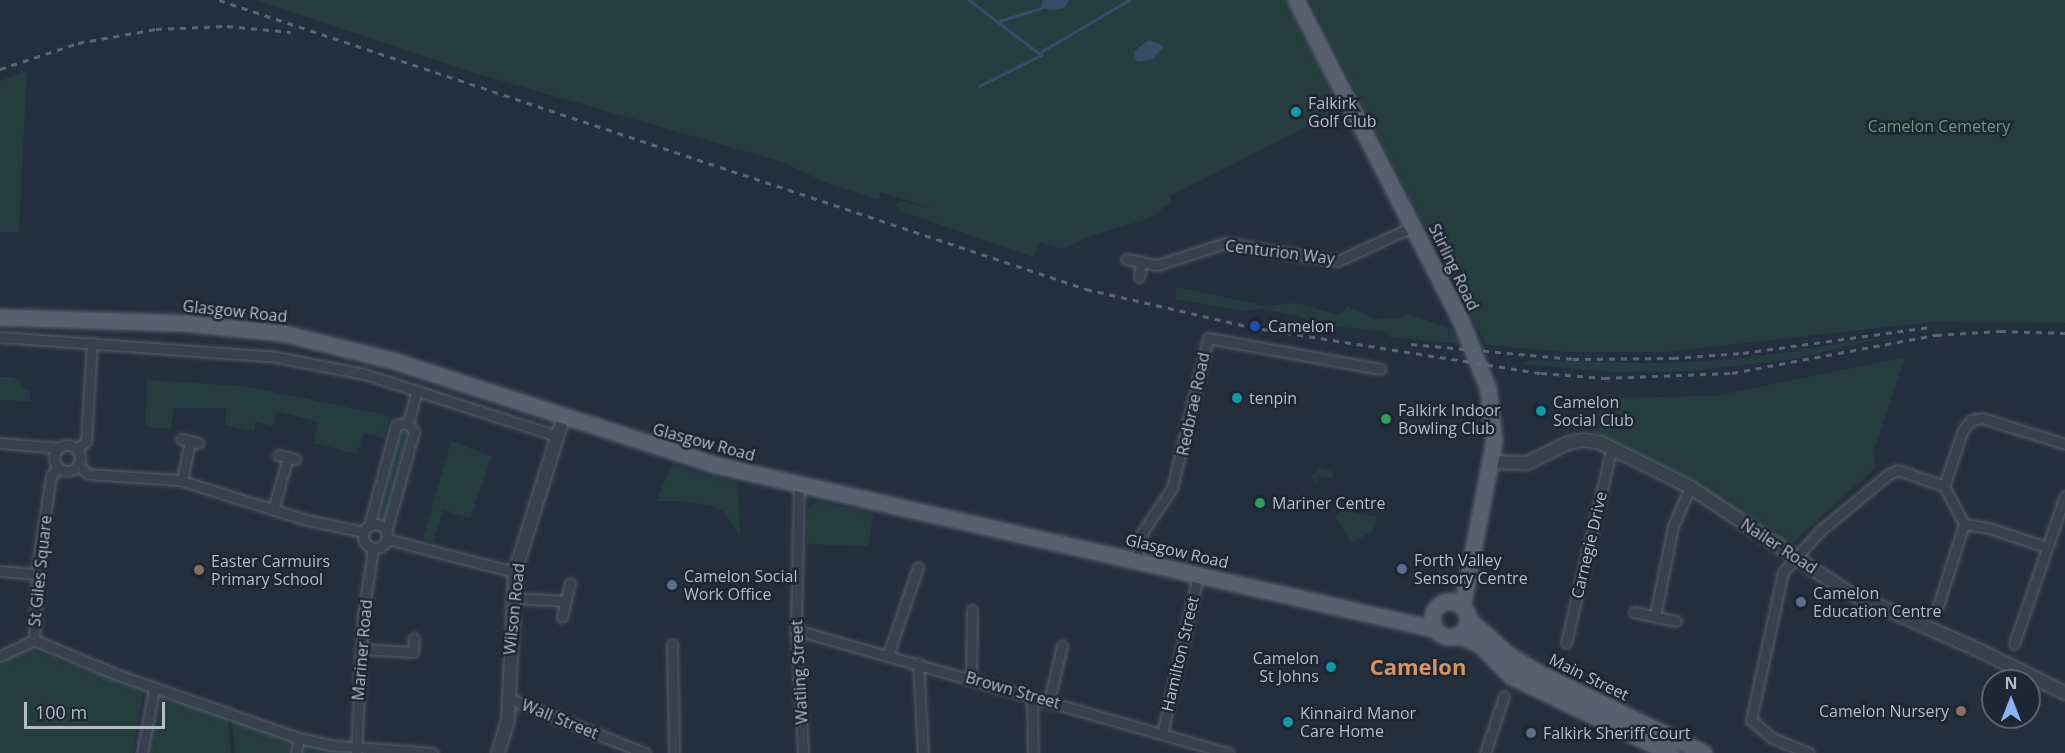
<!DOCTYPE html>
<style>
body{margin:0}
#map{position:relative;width:2065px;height:753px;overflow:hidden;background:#242f3e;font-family:"Open Sans",sans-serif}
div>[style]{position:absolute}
.green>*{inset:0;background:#263c3f;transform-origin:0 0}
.water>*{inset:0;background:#394c67}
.stream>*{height:3px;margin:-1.5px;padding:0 1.5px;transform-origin:1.5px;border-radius:1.5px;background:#394c67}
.roads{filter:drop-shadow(0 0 2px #565f6c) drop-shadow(0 0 2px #565f6c)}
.minor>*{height:9px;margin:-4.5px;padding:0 4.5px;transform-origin:4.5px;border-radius:4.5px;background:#38414e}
.minor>.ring{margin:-4.5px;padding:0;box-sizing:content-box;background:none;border:9px solid #38414e;border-radius:50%}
.tertiary>*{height:12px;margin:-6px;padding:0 6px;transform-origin:6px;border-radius:6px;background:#38414e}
.primary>*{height:15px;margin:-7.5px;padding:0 7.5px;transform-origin:7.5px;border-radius:7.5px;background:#56606e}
.primary>.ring{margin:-7.5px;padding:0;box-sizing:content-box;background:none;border:15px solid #56606e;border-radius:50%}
.rail>*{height:3px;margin-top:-1.5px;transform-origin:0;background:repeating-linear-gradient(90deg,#5a6575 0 6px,transparent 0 12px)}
.dots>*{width:16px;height:16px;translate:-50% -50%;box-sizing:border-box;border:3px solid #1d2633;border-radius:50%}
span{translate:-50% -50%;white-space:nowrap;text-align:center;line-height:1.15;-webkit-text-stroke:5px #1d2633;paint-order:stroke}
.poi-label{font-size:16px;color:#b4bcc9}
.left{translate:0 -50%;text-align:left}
.right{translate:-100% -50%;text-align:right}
.park-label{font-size:16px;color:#6b9a76}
.street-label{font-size:16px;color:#b4bcc9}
.district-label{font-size:22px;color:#d59563;font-weight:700}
.north{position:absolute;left:1981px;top:669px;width:60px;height:60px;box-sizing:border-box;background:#1d2633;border:2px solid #59626f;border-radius:50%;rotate:0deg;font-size:16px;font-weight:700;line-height:24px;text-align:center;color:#b4bcc9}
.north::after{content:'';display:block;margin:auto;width:21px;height:27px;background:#8ab4f8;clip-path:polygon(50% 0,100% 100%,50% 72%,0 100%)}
.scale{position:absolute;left:24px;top:702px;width:141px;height:27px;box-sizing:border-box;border:3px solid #b4bcc9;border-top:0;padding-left:8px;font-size:18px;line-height:21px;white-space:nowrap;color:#b4bcc9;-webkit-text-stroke:4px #1d2633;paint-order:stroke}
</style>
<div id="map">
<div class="green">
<i style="clip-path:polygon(257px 0,1289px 0,1347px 107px,1170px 196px,1172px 201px,1149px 219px,1092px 235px,1064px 249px,1040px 242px,1033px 257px,901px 211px,896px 205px,901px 201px,931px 208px,880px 192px,879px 200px,831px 185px,782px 162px,471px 72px)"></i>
<i style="clip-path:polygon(1309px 0,2065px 0,2065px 323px,1932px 322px,1665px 352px,1564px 352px,1486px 345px)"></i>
<i style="clip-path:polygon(27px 71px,19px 232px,0 232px,0 81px)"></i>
<i style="clip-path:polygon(1176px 287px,1267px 306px,1296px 303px,1339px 315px,1347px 306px,1376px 319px,1401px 318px,1408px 314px,1452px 329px,1460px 341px,1459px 344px,1389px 337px,1387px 332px,1316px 324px,1298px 316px,1263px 309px,1241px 311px,1176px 299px)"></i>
<i style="clip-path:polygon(1891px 336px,1789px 360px,1691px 371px,1612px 372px,1523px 364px,1529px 360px,1663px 363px,1737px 359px)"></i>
<i style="clip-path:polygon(1905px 357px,1874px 450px,1875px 468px,1793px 543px,1785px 542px,1693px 484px,1583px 426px,1597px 398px,1714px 396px)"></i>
<i style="clip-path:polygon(0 377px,13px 377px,22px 384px,22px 390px,30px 390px,30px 401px,0 400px)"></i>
<i style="clip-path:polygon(147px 380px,244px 386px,390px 416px,384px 438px,363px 433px,358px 454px,313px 443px,318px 422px,277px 411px,273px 426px,256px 422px,254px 432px,225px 425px,226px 408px,175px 408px,170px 429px,145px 427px)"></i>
<i style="left:400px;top:431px;width:8px;height:92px;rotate:14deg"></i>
<i style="clip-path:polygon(451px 441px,492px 456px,470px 518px,443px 510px,433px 542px,423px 539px)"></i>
<i style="clip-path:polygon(672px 465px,738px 483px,740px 535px,724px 512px,714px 506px,680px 501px,656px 501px)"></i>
<i style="clip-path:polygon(1320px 468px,1334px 472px,1332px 479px,1319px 476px,1316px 484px,1311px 476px)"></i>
<i style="clip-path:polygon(816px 501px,873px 513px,869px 546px,806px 544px,808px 507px)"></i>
<i style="clip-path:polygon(1341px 510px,1377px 517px,1374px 530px,1352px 543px,1335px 517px)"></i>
<i style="clip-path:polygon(26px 648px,143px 689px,133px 753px,0 753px,0 661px)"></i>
<i style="clip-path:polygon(159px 699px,175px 699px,228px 718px,231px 753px,146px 753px)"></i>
<i style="clip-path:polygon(232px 719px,296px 741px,294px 753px,235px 753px)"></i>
<i style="clip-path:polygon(310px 745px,343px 750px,348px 753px,300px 753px,303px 747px)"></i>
</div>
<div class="water">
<i style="clip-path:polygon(1043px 0,1069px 0,1064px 8px,1051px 10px,1041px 8px)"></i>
<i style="clip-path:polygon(1149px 40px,1164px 46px,1153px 59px,1137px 62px,1133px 52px)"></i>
</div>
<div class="stream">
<i style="left:969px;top:0;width:91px;rotate:37.4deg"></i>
<i style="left:1041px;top:55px;width:4px;rotate:-76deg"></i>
<i style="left:1042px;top:51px;width:101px;rotate:-30.4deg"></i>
<i style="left:999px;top:21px;width:44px;rotate:-17.2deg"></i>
<i style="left:979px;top:86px;width:69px;rotate:-26.6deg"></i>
</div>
<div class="roads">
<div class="minor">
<i style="left:1126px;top:259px;width:32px;rotate:11deg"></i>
<i style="left:1157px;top:265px;width:71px;rotate:-17.9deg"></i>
<i style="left:1225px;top:243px;width:114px;rotate:9.1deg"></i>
<i style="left:1338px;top:261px;width:84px;rotate:-24.7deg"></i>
<i style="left:1139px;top:277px;width:13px;rotate:-81deg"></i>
<i style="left:0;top:337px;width:277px;rotate:4.1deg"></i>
<i style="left:276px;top:357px;width:90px;rotate:10.9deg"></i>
<i style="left:364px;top:374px;width:203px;rotate:17.8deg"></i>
<i style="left:408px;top:423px;width:34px;rotate:-75deg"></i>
<i style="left:181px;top:439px;width:18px;rotate:13deg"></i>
<i style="left:0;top:443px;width:60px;rotate:4.8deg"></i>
<i class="ring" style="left:54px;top:445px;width:17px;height:17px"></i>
<i style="left:77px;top:449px;width:12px;rotate:-42deg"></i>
<i style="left:86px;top:441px;width:99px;rotate:-86.5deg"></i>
<i style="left:278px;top:455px;width:18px;rotate:13deg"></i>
<i style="left:78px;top:465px;width:13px;rotate:42deg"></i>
<i style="left:88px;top:474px;width:91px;rotate:3.8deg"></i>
<i style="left:179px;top:480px;width:134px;rotate:17.4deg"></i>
<i style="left:307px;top:520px;width:58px;rotate:11.9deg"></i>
<i style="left:182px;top:481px;width:41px;rotate:-78.7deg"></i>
<i style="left:799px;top:484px;width:146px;rotate:91.2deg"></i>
<i style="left:796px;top:630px;width:123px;rotate:86.7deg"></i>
<i style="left:273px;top:510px;width:55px;rotate:-74.2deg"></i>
<i class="ring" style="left:363px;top:524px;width:15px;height:15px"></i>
<i style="left:369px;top:526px;width:105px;rotate:-75deg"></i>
<i style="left:396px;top:425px;width:12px;rotate:-9deg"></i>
<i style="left:386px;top:532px;width:104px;rotate:-74.4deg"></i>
<i style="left:414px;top:432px;width:11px;rotate:-124deg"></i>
<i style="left:387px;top:539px;width:132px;rotate:14.5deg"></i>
<i style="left:2046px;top:547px;width:60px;rotate:-161.6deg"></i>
<i style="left:1989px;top:528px;width:25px;rotate:-171deg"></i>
<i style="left:1964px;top:524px;width:43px;rotate:-117.8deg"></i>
<i style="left:1944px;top:486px;width:59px;rotate:-71.3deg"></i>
<i style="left:1963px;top:430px;width:13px;rotate:-51deg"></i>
<i style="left:1971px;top:420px;width:11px;rotate:-10deg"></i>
<i style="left:1982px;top:418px;width:87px;rotate:17.4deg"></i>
<i style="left:1136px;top:561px;width:29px;rotate:-78deg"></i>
<i style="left:1142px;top:533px;width:54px;rotate:-56.3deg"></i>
<i style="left:1172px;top:488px;width:154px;rotate:-76.5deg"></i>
<i style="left:1208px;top:338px;width:175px;rotate:10.2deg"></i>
<i style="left:0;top:571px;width:36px;rotate:5deg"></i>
<i style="left:513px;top:598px;width:53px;rotate:3.2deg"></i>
<i style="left:1937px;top:609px;width:89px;rotate:-72.4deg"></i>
<i style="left:1634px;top:612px;width:43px;rotate:12.1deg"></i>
<i style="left:1655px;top:616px;width:92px;rotate:-78.7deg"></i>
<i style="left:1673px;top:526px;width:43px;rotate:-66.4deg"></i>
<i style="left:562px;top:617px;width:35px;rotate:-77deg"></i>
<i style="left:796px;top:630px;width:450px;rotate:15.9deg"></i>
<i style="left:34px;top:640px;width:91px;rotate:22.6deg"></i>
<i style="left:118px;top:675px;width:192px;rotate:19.2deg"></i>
<i style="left:299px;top:738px;width:31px;rotate:13deg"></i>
<i style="left:329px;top:745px;width:104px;rotate:4.4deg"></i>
<i style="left:34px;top:640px;width:78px;rotate:-87.1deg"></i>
<i style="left:38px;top:562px;width:87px;rotate:-81.4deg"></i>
<i style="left:51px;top:476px;width:11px;rotate:-49deg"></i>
<i style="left:1566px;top:643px;width:201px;rotate:-76.8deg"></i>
<i style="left:672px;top:644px;width:109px;rotate:88.9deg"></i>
<i style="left:2014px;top:644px;width:157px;rotate:-71deg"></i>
<i style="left:361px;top:649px;width:52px;rotate:3.3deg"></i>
<i style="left:413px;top:652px;width:14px;rotate:-86deg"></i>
<i style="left:888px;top:655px;width:93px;rotate:-71.2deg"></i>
<i style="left:0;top:656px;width:38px;rotate:-25deg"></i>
<i style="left:918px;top:663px;width:90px;rotate:86.8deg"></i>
<i style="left:971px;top:678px;width:68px;rotate:-89.2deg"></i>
<i style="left:1032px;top:696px;width:57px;rotate:89deg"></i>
<i style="left:508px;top:698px;width:148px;rotate:21.9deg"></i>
<i style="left:1049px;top:701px;width:57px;rotate:-76.7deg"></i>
<i style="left:1162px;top:734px;width:163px;rotate:-77.2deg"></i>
<i style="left:142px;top:753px;width:66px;rotate:-79.5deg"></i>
<i style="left:296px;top:753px;width:15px;rotate:-79deg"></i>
<i style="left:356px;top:753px;width:137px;rotate:-87.1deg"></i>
<i style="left:363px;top:616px;width:69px;rotate:-81.6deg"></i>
<i style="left:1485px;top:753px;width:60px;rotate:-71.6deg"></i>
<i style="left:1809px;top:753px;width:40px;rotate:-158deg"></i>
<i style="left:1772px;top:738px;width:28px;rotate:-139deg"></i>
<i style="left:1751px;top:720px;width:151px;rotate:-77.8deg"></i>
<i style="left:1783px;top:572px;width:57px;rotate:-47.9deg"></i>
<i style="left:1821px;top:530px;width:88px;rotate:-39.5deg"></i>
<i style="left:1889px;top:474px;width:10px;rotate:-24deg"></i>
<i style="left:1898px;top:470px;width:49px;rotate:19.2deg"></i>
</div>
<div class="tertiary">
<i style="left:1491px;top:462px;width:36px;rotate:2deg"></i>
<i style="left:1527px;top:463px;width:46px;rotate:-26deg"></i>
<i style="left:1568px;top:443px;width:16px;rotate:-11deg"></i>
<i style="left:1584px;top:440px;width:17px;rotate:10deg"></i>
<i style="left:1601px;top:443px;width:99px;rotate:26.3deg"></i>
<i style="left:1690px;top:487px;width:191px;rotate:33.7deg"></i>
<i style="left:1849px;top:593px;width:146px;rotate:23.8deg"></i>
<i style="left:1983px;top:652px;width:92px;rotate:26.6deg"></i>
<i style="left:498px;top:753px;width:34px;rotate:-73deg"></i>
<i style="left:508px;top:720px;width:148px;rotate:-87.3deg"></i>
<i style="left:515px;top:572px;width:164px;rotate:-72.6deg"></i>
</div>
<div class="primary">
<i style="left:1296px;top:0;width:359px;rotate:62.8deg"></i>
<i style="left:1460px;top:319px;width:75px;rotate:68.2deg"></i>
<i style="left:1488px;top:389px;width:52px;rotate:83.4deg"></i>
<i style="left:1494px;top:441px;width:169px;rotate:100.9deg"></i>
<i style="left:0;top:317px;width:184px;rotate:1.9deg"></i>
<i style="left:184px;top:323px;width:100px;rotate:5.8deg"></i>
<i style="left:283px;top:333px;width:111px;rotate:14deg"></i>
<i style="left:391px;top:360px;width:342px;rotate:17.9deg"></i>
<i style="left:716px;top:465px;width:737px;rotate:12.85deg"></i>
<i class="ring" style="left:1432px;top:601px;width:21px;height:21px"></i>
<i style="left:1467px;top:618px;width:56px;rotate:41.4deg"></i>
<i style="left:1509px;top:655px;width:37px;rotate:31deg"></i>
<i style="left:1541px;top:674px;width:181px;rotate:25.9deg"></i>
<i style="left:1458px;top:635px;width:24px;rotate:24deg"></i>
<i style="left:1480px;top:645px;width:44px;rotate:45deg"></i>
<i style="left:1511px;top:676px;width:177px;rotate:25.8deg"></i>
</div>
</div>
<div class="rail">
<i style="left:219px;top:0;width:914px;rotate:18.43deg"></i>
<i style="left:1086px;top:289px;width:168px;rotate:13deg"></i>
<i style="left:1250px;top:327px;width:295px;rotate:9deg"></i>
<i style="left:1541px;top:373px;width:63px;rotate:4.5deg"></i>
<i style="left:1604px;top:378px;width:128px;rotate:-2.2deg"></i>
<i style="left:1732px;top:373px;width:208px;rotate:-10.6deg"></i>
<i style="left:1936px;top:335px;width:64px;rotate:-3.6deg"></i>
<i style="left:2000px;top:331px;width:65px;rotate:1.8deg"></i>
<i style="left:0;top:69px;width:82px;rotate:-18.4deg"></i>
<i style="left:78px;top:43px;width:79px;rotate:-10.2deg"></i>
<i style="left:156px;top:29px;width:71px;rotate:-2.4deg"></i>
<i style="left:227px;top:26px;width:64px;rotate:5.4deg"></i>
<i style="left:1411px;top:344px;width:163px;rotate:5.3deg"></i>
<i style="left:1573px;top:359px;width:100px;rotate:-0.6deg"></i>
<i style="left:1673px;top:358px;width:70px;rotate:-4.1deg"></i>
<i style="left:1743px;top:353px;width:189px;rotate:-7.9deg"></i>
</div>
<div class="dots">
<i style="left:1296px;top:112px;background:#0f9aa8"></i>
<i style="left:1255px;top:326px;background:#1a4fb4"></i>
<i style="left:1237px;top:398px;background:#0f9aa8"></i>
<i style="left:1541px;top:411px;background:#0f9aa8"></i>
<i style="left:1386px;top:419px;background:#2e9e5b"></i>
<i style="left:1260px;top:503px;background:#2e9e5b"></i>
<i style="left:1402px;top:569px;background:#5c6f8a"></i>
<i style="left:199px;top:570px;background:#8d6e63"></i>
<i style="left:672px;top:585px;background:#5c6f8a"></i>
<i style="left:1801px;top:602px;background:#5c6f8a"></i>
<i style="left:1331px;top:667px;background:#0f9aa8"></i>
<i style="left:1961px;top:711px;background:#8d6e63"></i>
<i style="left:1288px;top:722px;background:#0f9aa8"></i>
<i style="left:1531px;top:733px;background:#5c6f8a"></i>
</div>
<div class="poi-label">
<span class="left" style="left:1308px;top:112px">Falkirk<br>Golf Club</span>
<span class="left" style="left:1268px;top:326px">Camelon</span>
<span class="left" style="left:1249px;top:398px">tenpin</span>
<span class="left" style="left:1553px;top:411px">Camelon<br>Social Club</span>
<span class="left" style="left:1398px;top:419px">Falkirk Indoor<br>Bowling Club</span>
<span class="left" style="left:1272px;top:503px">Mariner Centre</span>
<span class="left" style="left:1414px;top:569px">Forth Valley<br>Sensory Centre</span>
<span class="left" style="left:211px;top:570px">Easter Carmuirs<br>Primary School</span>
<span class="left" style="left:684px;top:585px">Camelon Social<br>Work Office</span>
<span class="left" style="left:1813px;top:602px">Camelon<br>Education Centre</span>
<span class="right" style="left:1319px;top:667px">Camelon<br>St Johns</span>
<span class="right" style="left:1949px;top:711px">Camelon Nursery</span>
<span class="left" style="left:1300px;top:722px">Kinnaird Manor<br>Care Home</span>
<span class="left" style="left:1543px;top:733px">Falkirk Sheriff Court</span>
</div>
<div class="park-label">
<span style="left:1939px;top:126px">Camelon Cemetery</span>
</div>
<div class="street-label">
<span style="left:1280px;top:252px;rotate:7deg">Centurion Way</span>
<span style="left:1454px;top:267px;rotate:64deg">Stirling Road</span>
<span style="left:235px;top:311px;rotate:6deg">Glasgow Road</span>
<span style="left:1193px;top:404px;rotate:-78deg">Redbrae Road</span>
<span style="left:704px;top:442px;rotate:15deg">Glasgow Road</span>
<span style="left:1589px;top:545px;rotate:-77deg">Carnegie Drive</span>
<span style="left:1779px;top:546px;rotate:33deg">Nailer Road</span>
<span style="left:1177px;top:551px;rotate:13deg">Glasgow Road</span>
<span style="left:40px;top:571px;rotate:-84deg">St Giles Square</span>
<span style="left:514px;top:609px;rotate:-84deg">Wilson Road</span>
<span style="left:362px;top:650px;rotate:-85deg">Mariner Road</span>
<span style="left:1180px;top:654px;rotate:-77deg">Hamilton Street</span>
<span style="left:799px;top:672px;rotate:-93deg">Watling Street</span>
<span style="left:1589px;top:677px;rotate:26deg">Main Street</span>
<span style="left:1013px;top:690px;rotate:16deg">Brown Street</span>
<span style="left:560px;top:719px;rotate:22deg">Wall Street</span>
</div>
<div class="district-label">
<span style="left:1418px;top:667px">Camelon</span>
</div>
<div class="north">N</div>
<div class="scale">100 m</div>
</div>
